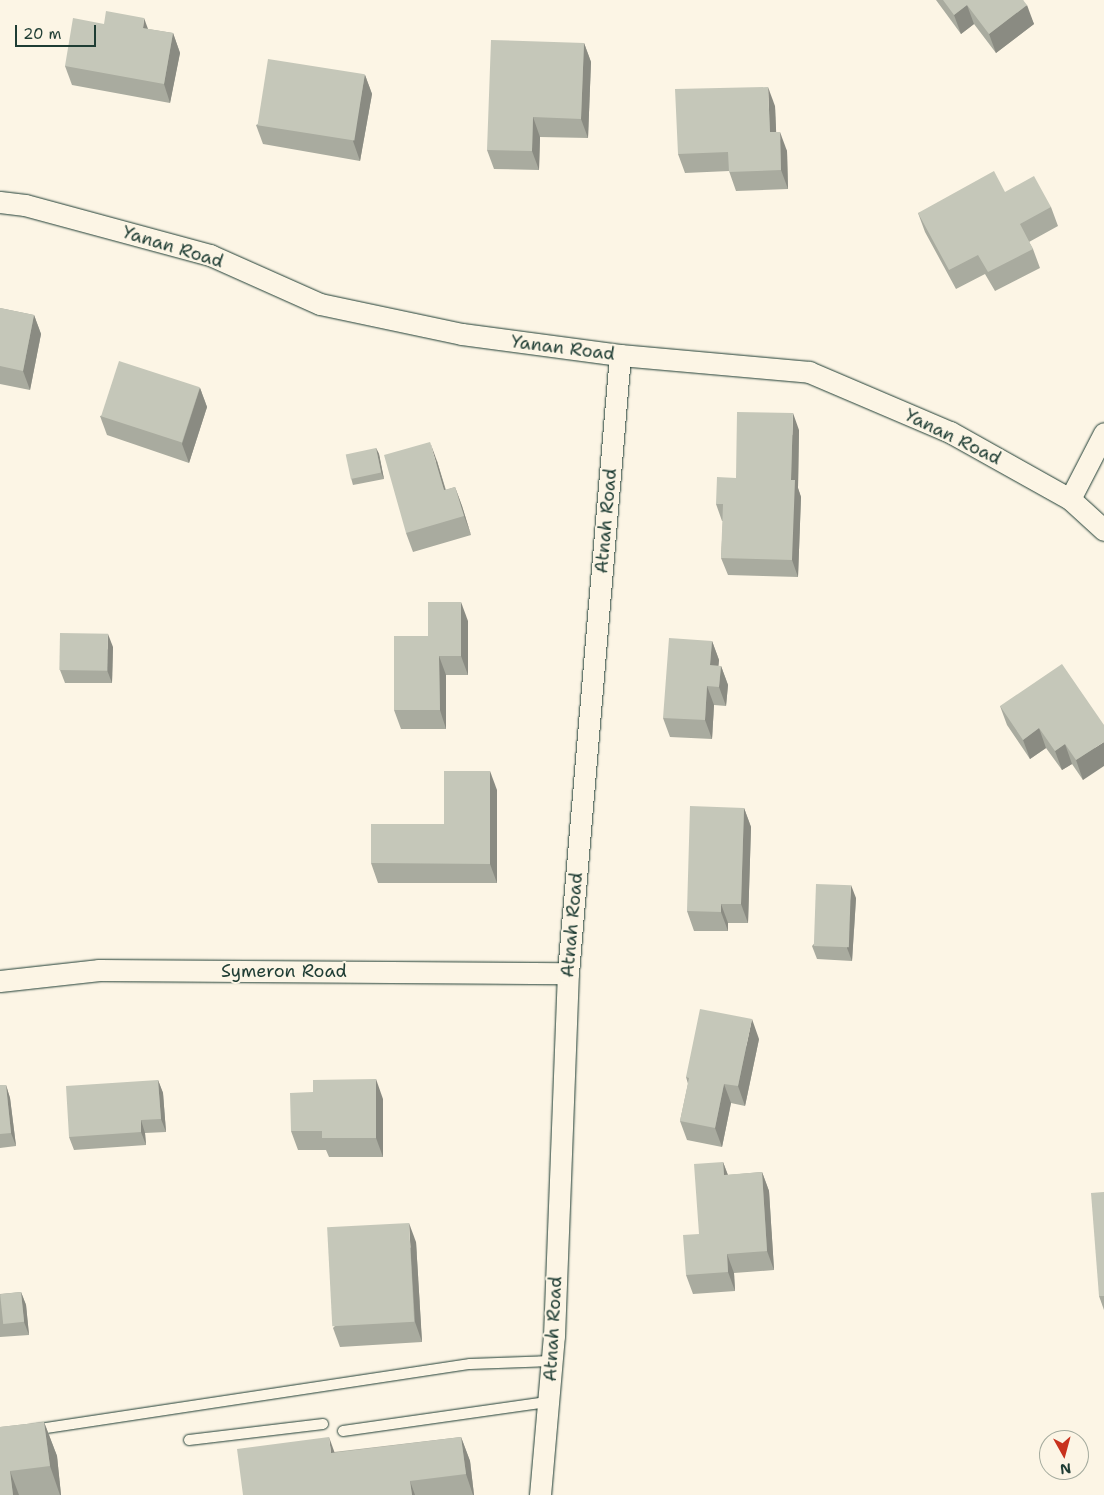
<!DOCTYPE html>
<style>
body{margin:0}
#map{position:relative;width:1104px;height:1495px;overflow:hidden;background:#fcf5e5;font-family:"Shantell Sans",sans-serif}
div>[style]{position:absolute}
.roads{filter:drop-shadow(0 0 1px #1f3d34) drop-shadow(0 0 1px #1f3d34)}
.lane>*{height:10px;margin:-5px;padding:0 5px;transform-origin:5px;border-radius:5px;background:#fcf5e5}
.street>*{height:21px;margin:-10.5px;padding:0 10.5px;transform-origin:10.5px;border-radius:10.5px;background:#fcf5e5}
.wall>*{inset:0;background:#a9ab9f}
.shaded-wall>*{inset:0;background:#8a8b82}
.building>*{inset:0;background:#c5c7b9;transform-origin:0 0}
span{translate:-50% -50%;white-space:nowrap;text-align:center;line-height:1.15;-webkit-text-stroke:4px #fcf5e5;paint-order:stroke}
.street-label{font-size:18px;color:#1f3d34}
.north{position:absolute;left:1039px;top:1430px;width:50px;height:50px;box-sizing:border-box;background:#fcf5e5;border:1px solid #a4ab9e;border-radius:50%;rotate:173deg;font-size:14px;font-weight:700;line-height:20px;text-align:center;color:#1f3d34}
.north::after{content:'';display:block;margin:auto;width:18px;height:22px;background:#c8321e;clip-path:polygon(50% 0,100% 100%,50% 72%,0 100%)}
.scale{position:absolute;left:15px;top:25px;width:81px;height:22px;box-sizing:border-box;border:2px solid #1f3d34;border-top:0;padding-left:6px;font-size:15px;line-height:18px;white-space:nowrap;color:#1f3d34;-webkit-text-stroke:4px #fcf5e5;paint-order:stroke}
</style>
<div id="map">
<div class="roads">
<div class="lane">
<i style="left:33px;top:1430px;width:442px;rotate:-8.6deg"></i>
<i style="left:470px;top:1364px;width:82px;rotate:-2.1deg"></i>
<i style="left:343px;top:1431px;width:207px;rotate:-8.1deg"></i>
<i style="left:189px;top:1440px;width:135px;rotate:-6.8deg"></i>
</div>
<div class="street">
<i style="left:0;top:202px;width:25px;rotate:7deg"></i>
<i style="left:25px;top:205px;width:192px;rotate:15.1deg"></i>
<i style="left:210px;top:255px;width:120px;rotate:24deg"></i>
<i style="left:320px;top:304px;width:145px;rotate:11.9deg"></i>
<i style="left:462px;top:334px;width:159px;rotate:7.6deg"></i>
<i style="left:620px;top:355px;width:190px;rotate:5.1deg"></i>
<i style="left:809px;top:372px;width:153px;rotate:23.1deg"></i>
<i style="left:950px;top:432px;width:137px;rotate:29.2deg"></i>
<i style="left:1070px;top:499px;width:46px;rotate:42.4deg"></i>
<i style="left:1070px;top:499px;width:74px;rotate:-62.7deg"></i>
<i style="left:0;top:981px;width:100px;rotate:-6.3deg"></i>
<i style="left:99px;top:970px;width:469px;rotate:0.4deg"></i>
<i style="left:540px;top:1495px;width:160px;rotate:-85deg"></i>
<i style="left:554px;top:1336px;width:363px;rotate:-87.8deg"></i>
<i style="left:568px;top:973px;width:620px;rotate:-85.19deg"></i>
</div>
</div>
<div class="wall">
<i style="clip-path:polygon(936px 0,1023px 0,1034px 24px,996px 53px,974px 24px,961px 34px)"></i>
<i style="clip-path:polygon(104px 24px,148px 29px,173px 33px,180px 53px,170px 103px,72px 85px,65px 66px)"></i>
<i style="clip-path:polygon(584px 43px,591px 62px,588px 138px,540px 137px,539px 170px,494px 169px,487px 150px)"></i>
<i style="clip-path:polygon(365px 75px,372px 94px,360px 161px,263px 144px,256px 125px)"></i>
<i style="clip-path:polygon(775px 106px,776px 132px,787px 151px,788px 189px,736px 191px,729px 171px,685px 173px,678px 154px)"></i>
<i style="clip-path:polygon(1005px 192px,1051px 207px,1058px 226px,1029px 242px,1033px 249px,1040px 268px,995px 291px,985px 274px,956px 289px,925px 232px,918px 213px)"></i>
<i style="clip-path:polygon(0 308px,34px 315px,41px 334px,30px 390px,0 384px)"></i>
<i style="clip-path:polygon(200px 388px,207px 407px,189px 463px,107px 435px,100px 416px)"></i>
<i style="clip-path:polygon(799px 430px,798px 488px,801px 497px,798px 577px,728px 575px,721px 558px,723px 521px,722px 521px,716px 504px,736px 478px)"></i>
<i style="clip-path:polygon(376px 448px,379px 454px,384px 479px,353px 485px,351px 478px)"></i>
<i style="clip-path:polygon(437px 461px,446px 490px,455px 487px,462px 506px,471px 535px,413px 552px,406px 533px)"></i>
<i style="clip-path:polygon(468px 621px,468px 675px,446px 675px,446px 729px,401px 729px,394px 710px,428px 636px)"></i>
<i style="clip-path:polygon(712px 641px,719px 660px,718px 666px,721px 666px,728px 685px,726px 706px,714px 705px,712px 739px,670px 737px,663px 718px)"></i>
<i style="clip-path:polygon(113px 647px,112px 683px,65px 683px,60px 670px)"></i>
<i style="clip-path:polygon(1000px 706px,1104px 725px,1083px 780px,1072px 764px,1062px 770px,1046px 748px,1030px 759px,1007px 725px)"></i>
<i style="clip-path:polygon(497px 790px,497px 883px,378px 883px,371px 863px,444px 824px)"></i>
<i style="clip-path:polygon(744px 808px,751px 827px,748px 923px,728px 923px,728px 931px,694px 931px,687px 911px)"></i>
<i style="clip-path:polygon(856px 898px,852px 961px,817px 959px,812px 946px)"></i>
<i style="clip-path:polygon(759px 1039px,745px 1106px,731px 1103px,722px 1147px,687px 1140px,680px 1121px,688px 1084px,686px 1077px)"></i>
<i style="clip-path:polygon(158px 1080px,163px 1093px,166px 1132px,145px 1133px,146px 1145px,74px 1150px,69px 1137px)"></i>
<i style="clip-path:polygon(0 1085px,6px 1085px,10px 1098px,16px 1146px,0 1148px)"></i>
<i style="clip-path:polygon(383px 1099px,383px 1157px,329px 1157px,326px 1150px,298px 1150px,291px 1131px)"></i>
<i style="clip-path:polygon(723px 1162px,728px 1175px,762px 1172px,769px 1191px,774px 1270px,734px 1273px,735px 1291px,693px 1294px,686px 1275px)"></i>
<i style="clip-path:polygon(1104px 1192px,1104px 1310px,1099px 1296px)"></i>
<i style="clip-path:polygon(416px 1242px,422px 1342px,340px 1347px,333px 1328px)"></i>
<i style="clip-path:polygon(21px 1292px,26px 1305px,29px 1335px,0 1337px,0 1294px)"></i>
<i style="clip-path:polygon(44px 1422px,57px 1456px,61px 1495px,0 1495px,0 1427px)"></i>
<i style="clip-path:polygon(461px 1437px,470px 1461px,474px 1495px,243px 1495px,334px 1452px)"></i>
</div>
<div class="shaded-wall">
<i style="clip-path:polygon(967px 5px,974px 24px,961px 34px,954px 15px)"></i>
<i style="clip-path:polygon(1027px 5px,1034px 24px,996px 53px,989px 34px)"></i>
<i style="clip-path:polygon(144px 18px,151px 37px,143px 28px)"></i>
<i style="clip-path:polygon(173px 33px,180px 53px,170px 103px,164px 84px)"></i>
<i style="clip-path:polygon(584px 43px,591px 62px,588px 138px,581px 119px)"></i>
<i style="clip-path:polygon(365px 75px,372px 94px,360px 161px,353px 141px)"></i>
<i style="clip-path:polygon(768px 87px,775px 106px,777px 151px,770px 132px)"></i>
<i style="clip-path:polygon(533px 117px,540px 137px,539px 170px,532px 151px)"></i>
<i style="clip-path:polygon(780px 132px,787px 151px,788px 189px,781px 170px)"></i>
<i style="clip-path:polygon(34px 315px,41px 334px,30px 390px,23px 371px)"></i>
<i style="clip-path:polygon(200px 388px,207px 407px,189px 463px,182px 444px)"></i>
<i style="clip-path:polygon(793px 413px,799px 430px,798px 488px,801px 497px,798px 577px,792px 560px,791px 480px)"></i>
<i style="clip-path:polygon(430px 442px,437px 461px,451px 509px,444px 490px)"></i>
<i style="clip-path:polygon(376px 448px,379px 454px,384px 479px,381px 472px)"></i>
<i style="clip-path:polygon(455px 487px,462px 506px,471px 535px,464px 516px)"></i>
<i style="clip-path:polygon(461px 602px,468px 621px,468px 675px,461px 656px)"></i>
<i style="clip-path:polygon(108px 634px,113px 647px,112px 683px,107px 670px)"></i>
<i style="clip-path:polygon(712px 641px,719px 660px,717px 684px,710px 665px)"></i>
<i style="clip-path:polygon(439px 656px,446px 675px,446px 729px,440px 710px)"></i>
<i style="clip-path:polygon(721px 666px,728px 685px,726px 706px,719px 687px)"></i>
<i style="clip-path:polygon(707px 686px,714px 705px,712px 739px,705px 720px)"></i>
<i style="clip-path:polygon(1039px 728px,1046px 748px,1030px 759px,1023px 740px)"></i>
<i style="clip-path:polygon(1104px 742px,1104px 766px,1083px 780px,1076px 760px)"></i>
<i style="clip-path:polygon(1065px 744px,1072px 764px,1062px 770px,1055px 751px)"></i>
<i style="clip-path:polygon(490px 771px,497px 790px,497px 883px,490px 864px)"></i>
<i style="clip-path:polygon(744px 808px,751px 827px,748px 923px,741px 904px)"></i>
<i style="clip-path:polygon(851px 885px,856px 898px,852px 961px,847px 948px)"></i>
<i style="clip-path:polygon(721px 904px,728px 923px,728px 931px,721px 912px)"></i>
<i style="clip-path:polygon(752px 1019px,759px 1039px,745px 1106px,738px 1086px)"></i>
<i style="clip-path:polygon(376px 1079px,383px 1099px,383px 1157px,376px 1138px)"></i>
<i style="clip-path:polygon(158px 1080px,163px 1093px,166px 1132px,161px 1119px)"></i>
<i style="clip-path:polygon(724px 1084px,731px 1103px,722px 1147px,715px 1128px)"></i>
<i style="clip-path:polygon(6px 1085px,10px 1098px,16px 1146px,11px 1133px)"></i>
<i style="clip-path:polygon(141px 1120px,145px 1133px,146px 1145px,141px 1132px)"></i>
<i style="clip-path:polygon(723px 1162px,730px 1181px,724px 1175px)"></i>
<i style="clip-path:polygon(762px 1172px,769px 1191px,774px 1270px,767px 1251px)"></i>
<i style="clip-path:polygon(409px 1223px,416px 1242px,422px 1342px,415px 1322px)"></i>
<i style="clip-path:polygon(727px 1254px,734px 1273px,735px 1291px,728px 1272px)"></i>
<i style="clip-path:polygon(21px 1292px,26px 1305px,29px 1335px,24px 1322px)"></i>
<i style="clip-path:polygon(44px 1422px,57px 1456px,61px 1495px,60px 1495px,50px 1466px)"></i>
<i style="clip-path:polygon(329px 1437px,338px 1462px,331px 1453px)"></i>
<i style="clip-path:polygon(461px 1437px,470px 1461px,474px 1495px,473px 1495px,466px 1474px)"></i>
<i style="clip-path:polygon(10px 1471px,19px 1495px,13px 1495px)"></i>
<i style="clip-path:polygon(410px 1481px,415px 1495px,412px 1495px)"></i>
</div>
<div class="building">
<i style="clip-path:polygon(943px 0,1023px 0,1027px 5px,989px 34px,967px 5px,954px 15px)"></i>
<i style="clip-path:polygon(106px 11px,144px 18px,143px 28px,173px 33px,164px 84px,65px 66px,73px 18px,104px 24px)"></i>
<i style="clip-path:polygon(491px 40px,584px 43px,581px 119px,533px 117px,532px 151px,487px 150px)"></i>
<i style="left:268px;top:59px;width:98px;height:67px;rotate:9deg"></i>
<i style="clip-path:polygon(768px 87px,770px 132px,780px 132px,781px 170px,729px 172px,728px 152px,678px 154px,675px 89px)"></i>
<i style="clip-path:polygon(994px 171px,1005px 192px,1034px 176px,1051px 207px,1020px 224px,1033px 249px,988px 272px,978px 255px,949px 270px,918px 213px)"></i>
<i style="clip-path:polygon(0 308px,34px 315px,23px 371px,0 366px)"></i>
<i style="left:119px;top:361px;width:85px;height:58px;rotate:18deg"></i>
<i style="clip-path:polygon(737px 412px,793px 413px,791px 480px,795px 480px,792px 560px,721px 558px,723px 504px,716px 504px,717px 477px,736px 478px)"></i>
<i style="clip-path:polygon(430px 442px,444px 490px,455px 487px,464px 516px,406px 533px,384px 455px)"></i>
<i style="left:376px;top:448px;width:25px;height:31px;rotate:78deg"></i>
<i style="clip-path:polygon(428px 602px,461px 602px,461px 656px,439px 656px,440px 710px,394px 710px,394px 636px,428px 636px)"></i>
<i style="left:60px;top:633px;width:48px;height:37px;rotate:1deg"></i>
<i style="clip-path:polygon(669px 638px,712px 641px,710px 665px,721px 666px,719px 687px,707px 686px,705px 720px,663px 718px)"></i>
<i style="clip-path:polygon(1062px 664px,1104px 725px,1104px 742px,1076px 760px,1065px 744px,1055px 751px,1039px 728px,1023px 740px,1000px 706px)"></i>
<i style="clip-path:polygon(444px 771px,490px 771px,490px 864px,371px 863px,371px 824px,444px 824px)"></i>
<i style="clip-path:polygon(690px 806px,744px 808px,741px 904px,721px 904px,721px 912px,687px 911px)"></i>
<i style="left:816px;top:884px;width:35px;height:62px;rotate:2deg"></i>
<i style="clip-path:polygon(700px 1009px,752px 1019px,738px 1086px,724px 1084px,715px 1128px,680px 1121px,689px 1078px,686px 1077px)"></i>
<i style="clip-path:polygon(376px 1079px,376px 1138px,322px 1138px,322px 1131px,291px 1131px,290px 1093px,313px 1092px,313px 1080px)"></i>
<i style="clip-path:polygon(158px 1080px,161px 1119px,141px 1120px,141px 1132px,69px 1137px,66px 1086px)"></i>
<i style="clip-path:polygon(0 1085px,6px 1085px,11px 1133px,0 1134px)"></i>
<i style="clip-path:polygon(723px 1162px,724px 1175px,762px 1172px,767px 1251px,727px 1254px,728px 1272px,686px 1275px,683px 1235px,699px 1234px,694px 1164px)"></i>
<i style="clip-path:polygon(1104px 1192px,1104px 1296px,1099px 1296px,1091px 1193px)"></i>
<i style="left:409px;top:1223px;width:99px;height:82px;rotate:87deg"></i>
<i style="left:21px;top:1292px;width:30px;height:21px;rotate:84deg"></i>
<i style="clip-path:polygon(44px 1422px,50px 1466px,10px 1471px,13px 1495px,0 1495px,0 1427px)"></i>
<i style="clip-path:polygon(329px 1437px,331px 1453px,461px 1437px,466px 1474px,410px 1481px,412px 1495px,243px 1495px,237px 1449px)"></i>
</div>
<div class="street-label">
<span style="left:173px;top:247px;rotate:17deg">Yanan Road</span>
<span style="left:563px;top:348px;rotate:7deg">Yanan Road</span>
<span style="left:953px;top:437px;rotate:26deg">Yanan Road</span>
<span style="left:606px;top:521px;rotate:-85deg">Atnah Road</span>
<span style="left:572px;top:925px;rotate:-85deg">Atnah Road</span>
<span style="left:284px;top:971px">Symeron Road</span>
<span style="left:553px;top:1329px;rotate:-87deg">Atnah Road</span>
</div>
<div class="north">N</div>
<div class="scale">20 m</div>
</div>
